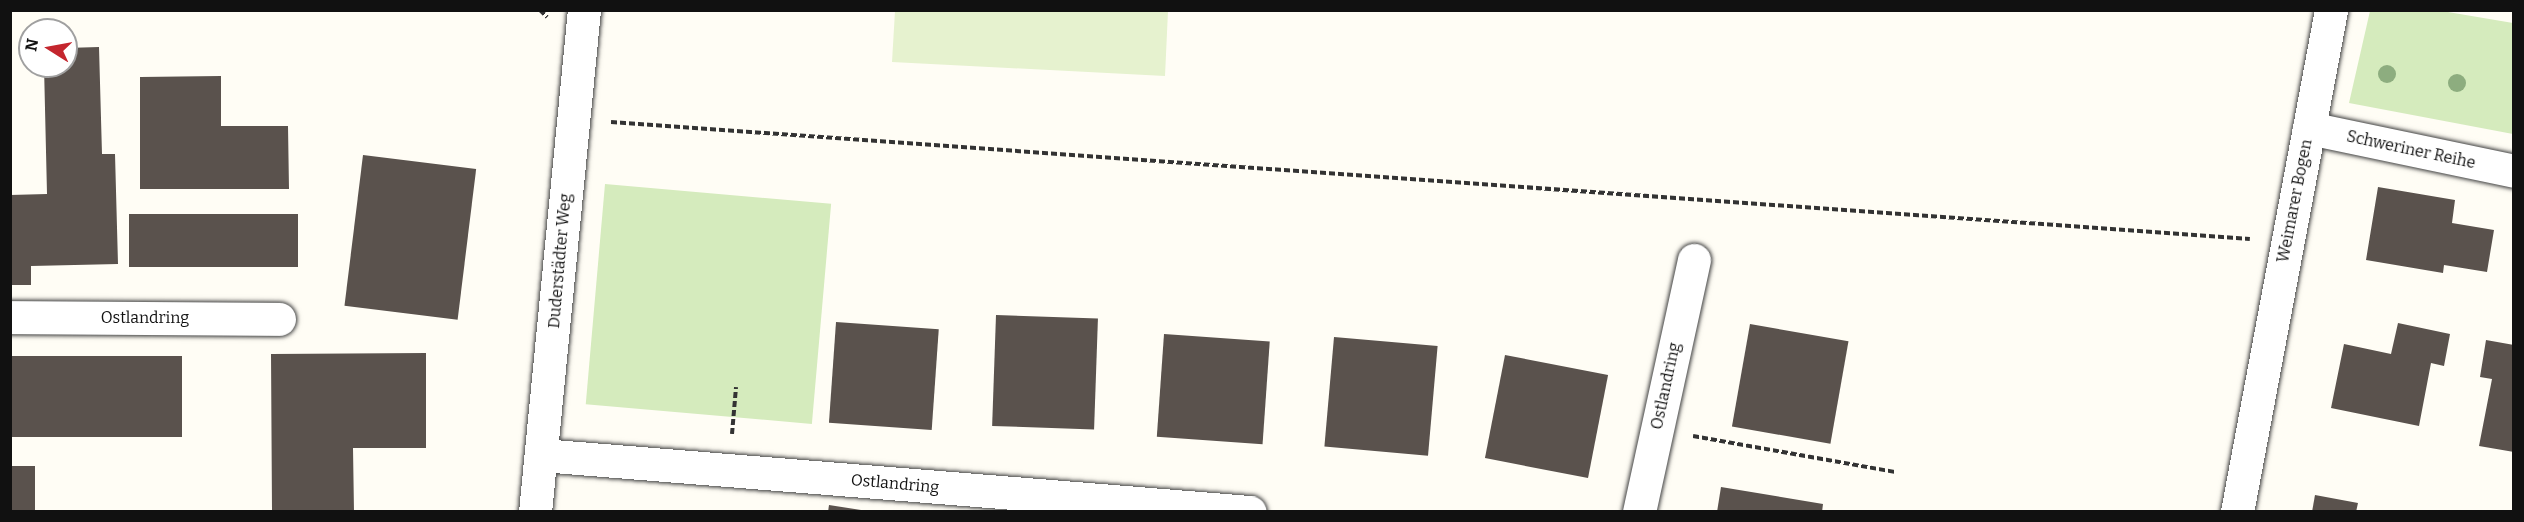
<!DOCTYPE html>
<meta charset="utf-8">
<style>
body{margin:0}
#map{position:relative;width:2524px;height:522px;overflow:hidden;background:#fffdf5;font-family:Bitter,serif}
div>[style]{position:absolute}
.green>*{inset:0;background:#d5ebbd;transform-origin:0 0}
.pitch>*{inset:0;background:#e6f2cf}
.building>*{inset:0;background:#5a524d;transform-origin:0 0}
.path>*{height:4px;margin-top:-2px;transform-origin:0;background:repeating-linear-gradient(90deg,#333 0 6px,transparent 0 9px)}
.roads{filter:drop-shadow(0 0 2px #444) drop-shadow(0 0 2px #444)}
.minor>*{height:33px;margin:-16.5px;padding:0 16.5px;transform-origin:16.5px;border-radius:16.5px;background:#fff}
.trees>*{width:18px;height:18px;margin:-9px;border-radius:50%;background:#8dad7f}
span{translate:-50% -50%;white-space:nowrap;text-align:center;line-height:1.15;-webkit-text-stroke:6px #fff;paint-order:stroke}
.street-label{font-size:16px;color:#111}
.frame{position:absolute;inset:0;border:12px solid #111;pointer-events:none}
.north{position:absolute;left:18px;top:18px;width:60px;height:60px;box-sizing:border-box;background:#fff;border:2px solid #a0a0a0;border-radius:50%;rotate:281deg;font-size:16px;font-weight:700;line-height:24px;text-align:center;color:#111}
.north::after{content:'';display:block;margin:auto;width:21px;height:27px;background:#c4262e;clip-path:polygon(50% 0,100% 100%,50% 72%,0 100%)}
</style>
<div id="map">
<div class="green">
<i style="clip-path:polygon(2370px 11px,2442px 11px,2513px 23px,2513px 134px,2349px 103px)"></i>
<i style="left:605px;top:184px;width:227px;height:221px;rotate:5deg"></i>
</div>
<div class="pitch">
<i style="clip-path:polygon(895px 11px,1168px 11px,1165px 76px,892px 62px)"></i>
</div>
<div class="building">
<i style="clip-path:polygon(99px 47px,102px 154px,115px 154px,118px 264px,31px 266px,31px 285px,10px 285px,10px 195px,47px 194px,44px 66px,66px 66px,66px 48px)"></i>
<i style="clip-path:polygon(221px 76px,221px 126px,288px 126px,289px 189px,140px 189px,140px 77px)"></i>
<i style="left:363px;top:155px;width:114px;height:152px;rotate:7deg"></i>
<i style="clip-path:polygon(2378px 187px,2455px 200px,2452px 223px,2494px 230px,2487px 272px,2444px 265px,2443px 273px,2366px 260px)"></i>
<i style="left:129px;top:214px;width:169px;height:53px"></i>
<i style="left:996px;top:315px;width:102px;height:111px;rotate:2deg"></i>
<i style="left:836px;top:322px;width:103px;height:101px;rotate:4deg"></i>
<i style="clip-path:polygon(2398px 323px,2450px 334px,2444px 366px,2431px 363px,2419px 426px,2331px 408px,2344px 344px,2391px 354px)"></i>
<i style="left:1750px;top:324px;width:100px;height:104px;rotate:10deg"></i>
<i style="left:1164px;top:334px;width:106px;height:103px;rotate:4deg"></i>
<i style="left:1334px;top:337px;width:104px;height:110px;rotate:5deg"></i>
<i style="clip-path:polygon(2486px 340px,2514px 345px,2514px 452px,2479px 446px,2492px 379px,2480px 377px)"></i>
<i style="clip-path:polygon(426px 353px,426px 448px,353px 448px,354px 512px,272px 512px,271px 354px)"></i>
<i style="left:1505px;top:355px;width:105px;height:105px;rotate:11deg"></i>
<i style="left:10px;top:356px;width:172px;height:81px"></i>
<i style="left:10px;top:466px;width:25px;height:46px"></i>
<i style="clip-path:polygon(1721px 487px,1823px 504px,1822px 512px,1717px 512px)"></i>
<i style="clip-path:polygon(2315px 495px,2358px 503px,2356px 512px,2312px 512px)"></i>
<i style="clip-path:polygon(829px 505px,861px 510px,861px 512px,828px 512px)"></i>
</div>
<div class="path">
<i style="left:540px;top:10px;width:10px;rotate:45deg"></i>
<i style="left:611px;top:122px;width:1643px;rotate:4.08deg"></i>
<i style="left:732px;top:434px;width:47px;rotate:-85.1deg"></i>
<i style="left:1693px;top:436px;width:206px;rotate:10.1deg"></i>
</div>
<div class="roads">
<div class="minor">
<i style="left:2309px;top:128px;width:209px;rotate:11.8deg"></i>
<i style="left:10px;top:317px;width:269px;rotate:0.4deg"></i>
<i style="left:541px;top:455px;width:711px;rotate:4.6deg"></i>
<i style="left:535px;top:512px;width:504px;rotate:-84.43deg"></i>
<i style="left:1639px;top:512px;width:258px;rotate:-77.7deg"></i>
<i style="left:2237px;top:512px;width:511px;rotate:-79.39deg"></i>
</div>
</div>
<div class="trees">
<i style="left:2387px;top:74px"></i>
<i style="left:2457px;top:83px"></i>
</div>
<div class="street-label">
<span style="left:2411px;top:150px;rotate:12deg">Schweriner Reihe</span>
<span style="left:2295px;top:201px;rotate:-79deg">Weimarer Bogen</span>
<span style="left:560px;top:261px;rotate:-85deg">Duderstädter Weg</span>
<span style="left:145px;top:318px">Ostlandring</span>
<span style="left:1666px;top:386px;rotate:-78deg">Ostlandring</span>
<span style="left:895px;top:484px;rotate:5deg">Ostlandring</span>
</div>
<div class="frame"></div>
<div class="north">N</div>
</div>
